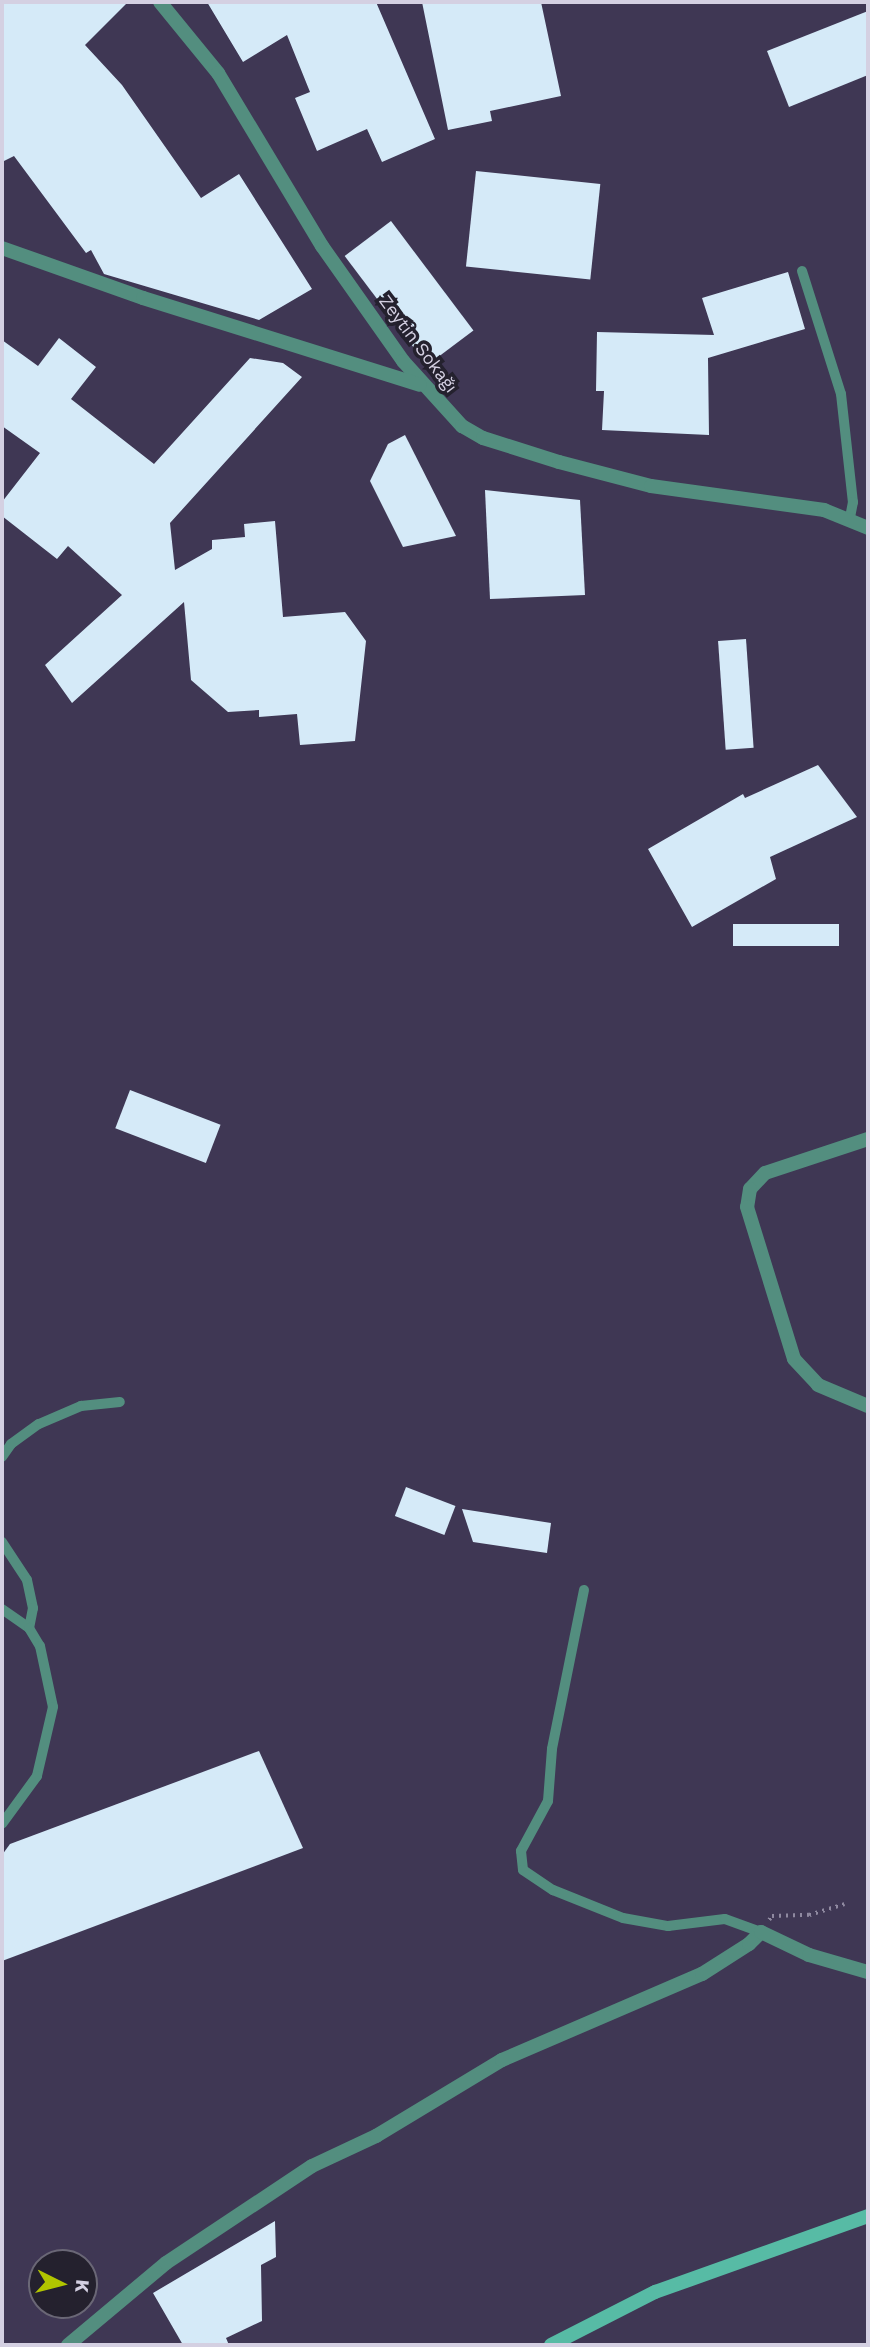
<!DOCTYPE html>
<meta charset="utf-8">
<style>
body{margin:0}
#map{position:relative;width:870px;height:2347px;overflow:hidden;background:#3f3754;font-family:"Work Sans",sans-serif}
div>[style]{position:absolute}
.building>*{inset:0;background:#d5eaf8;transform-origin:0 0}
.path>*{height:3.5px;margin-top:-1.75px;transform-origin:0;background:repeating-linear-gradient(90deg,#8f89a0 0 2px,transparent 0 7px)}
.lane>*{height:10px;margin:-5px;padding:0 5px;transform-origin:5px;border-radius:5px;background:#538e7f}
.street>*{height:14px;margin:-7px;padding:0 7px;transform-origin:7px;border-radius:7px;background:#538e7f}
.secondary>*{height:14px;margin:-7px;padding:0 7px;transform-origin:7px;border-radius:7px;background:#57bba5}
span{translate:-50% -50%;white-space:nowrap;text-align:center;line-height:1.15;-webkit-text-stroke:7px #24212e;paint-order:stroke}
.street-label{font-size:18px;color:#d4d0e2}
.frame{position:absolute;inset:0;border:4px solid #d4d0e2;pointer-events:none}
.north{position:absolute;left:28px;top:2249px;width:70px;height:70px;box-sizing:border-box;background:#24212e;border:2px solid #6a6776;border-radius:50%;rotate:96deg;font-size:19px;font-weight:700;line-height:28px;text-align:center;color:#d4d0e2}
.north::after{content:'';display:block;margin:auto;width:24px;height:32px;background:#b1c500;clip-path:polygon(50% 0,100% 100%,50% 72%,0 100%)}
</style>
<div id="map">
<div class="building">
<i style="clip-path:polygon(2px 2px,128px 2px,85px 45px,122px 85px,201px 198px,239px 174px,312px 289px,259px 320px,104px 274px,91px 250px,86px 253px,14px 156px,2px 162px)"></i>
<i style="clip-path:polygon(207px 2px,376px 2px,435px 139px,382px 162px,367px 129px,317px 151px,295px 98px,310px 92px,287px 35px,243px 62px)"></i>
<i style="clip-path:polygon(422px 2px,541px 2px,561px 96px,490px 111px,492px 121px,448px 130px)"></i>
<i style="clip-path:polygon(868px 11px,868px 75px,789px 107px,767px 51px)"></i>
<i style="left:476px;top:171px;width:125px;height:96px;rotate:6deg"></i>
<i style="left:391px;top:221px;width:137px;height:58px;rotate:53deg"></i>
<i style="clip-path:polygon(788px 272px,805px 329px,708px 358px,709px 435px,602px 430px,604px 391px,596px 391px,597px 332px,714px 335px,702px 298px)"></i>
<i style="clip-path:polygon(59px 338px,96px 367px,71px 399px,154px 464px,250px 358px,283px 363px,302px 377px,170px 523px,175px 570px,212px 549px,212px 540px,245px 537px,244px 524px,275px 521px,283px 617px,345px 612px,366px 641px,355px 741px,300px 745px,297px 714px,259px 717px,259px 710px,228px 712px,191px 680px,184px 602px,72px 703px,45px 665px,122px 595px,68px 546px,57px 559px,2px 516px,2px 502px,40px 453px,2px 426px,2px 340px,38px 366px)"></i>
<i style="clip-path:polygon(405px 435px,456px 536px,403px 547px,370px 481px,388px 444px)"></i>
<i style="clip-path:polygon(485px 490px,580px 500px,585px 595px,490px 599px)"></i>
<i style="left:746px;top:639px;width:109px;height:28px;rotate:86deg"></i>
<i style="clip-path:polygon(818px 765px,857px 817px,770px 857px,776px 879px,692px 927px,648px 849px,743px 794px,745px 798px)"></i>
<i style="left:733px;top:924px;width:106px;height:22px"></i>
<i style="left:130px;top:1090px;width:97px;height:41px;rotate:21deg"></i>
<i style="left:406px;top:1487px;width:53px;height:31px;rotate:21deg"></i>
<i style="clip-path:polygon(462px 1509px,551px 1523px,547px 1553px,473px 1542px)"></i>
<i style="clip-path:polygon(259px 1751px,303px 1848px,2px 1961px,2px 1855px,10px 1844px)"></i>
<i style="clip-path:polygon(275px 2221px,276px 2257px,261px 2265px,262px 2321px,226px 2338px,229px 2345px,183px 2345px,153px 2293px)"></i>
</div>
<div class="path">
<i style="left:769px;top:1920px;width:5px;rotate:-53deg"></i>
<i style="left:772px;top:1916px;width:37px;rotate:-2deg"></i>
<i style="left:809px;top:1915px;width:37px;rotate:-17deg"></i>
</div>
<div class="lane">
<i style="left:802px;top:271px;width:129px;rotate:72.4deg"></i>
<i style="left:841px;top:394px;width:109px;rotate:83.7deg"></i>
<i style="left:853px;top:502px;width:16px;rotate:101deg"></i>
<i style="left:2px;top:1457px;width:16px;rotate:-55deg"></i>
<i style="left:11px;top:1444px;width:34px;rotate:-36deg"></i>
<i style="left:39px;top:1424px;width:46px;rotate:-23.2deg"></i>
<i style="left:81px;top:1406px;width:39px;rotate:-6deg"></i>
<i style="left:2px;top:1542px;width:45px;rotate:56.7deg"></i>
<i style="left:27px;top:1580px;width:29px;rotate:78deg"></i>
<i style="left:33px;top:1608px;width:20px;rotate:101deg"></i>
<i style="left:584px;top:1590px;width:162px;rotate:101.4deg"></i>
<i style="left:552px;top:1749px;width:52px;rotate:94.4deg"></i>
<i style="left:548px;top:1801px;width:57px;rotate:118.4deg"></i>
<i style="left:521px;top:1851px;width:19px;rotate:84deg"></i>
<i style="left:523px;top:1870px;width:36px;rotate:34deg"></i>
<i style="left:553px;top:1890px;width:75px;rotate:21.8deg"></i>
<i style="left:623px;top:1918px;width:46px;rotate:10.1deg"></i>
<i style="left:668px;top:1926px;width:57px;rotate:-7deg"></i>
<i style="left:725px;top:1919px;width:38px;rotate:20deg"></i>
<i style="left:2px;top:1609px;width:33px;rotate:35deg"></i>
<i style="left:29px;top:1628px;width:21px;rotate:59deg"></i>
<i style="left:40px;top:1646px;width:62px;rotate:78deg"></i>
<i style="left:53px;top:1707px;width:71px;rotate:103.1deg"></i>
<i style="left:37px;top:1776px;width:59px;rotate:126.1deg"></i>
</div>
<div class="street">
<i style="left:160px;top:2px;width:92px;rotate:50.8deg"></i>
<i style="left:218px;top:73px;width:202px;rotate:59deg"></i>
<i style="left:322px;top:246px;width:141px;rotate:54.8deg"></i>
<i style="left:403px;top:361px;width:88px;rotate:47.8deg"></i>
<i style="left:462px;top:426px;width:24px;rotate:30deg"></i>
<i style="left:483px;top:438px;width:80px;rotate:17.5deg"></i>
<i style="left:559px;top:462px;width:95px;rotate:14.6deg"></i>
<i style="left:651px;top:486px;width:175px;rotate:7.9deg"></i>
<i style="left:824px;top:510px;width:48px;rotate:22.2deg"></i>
<i style="left:2px;top:248px;width:150px;rotate:19.5deg"></i>
<i style="left:143px;top:298px;width:290px;rotate:17.4deg"></i>
<i style="left:868px;top:1139px;width:108px;rotate:161.7deg"></i>
<i style="left:765px;top:1173px;width:22px;rotate:133deg"></i>
<i style="left:750px;top:1189px;width:18px;rotate:99deg"></i>
<i style="left:747px;top:1207px;width:159px;rotate:72.8deg"></i>
<i style="left:794px;top:1359px;width:35px;rotate:47deg"></i>
<i style="left:818px;top:1385px;width:54px;rotate:22.8deg"></i>
<i style="left:68px;top:2345px;width:128px;rotate:-39.9deg"></i>
<i style="left:166px;top:2263px;width:175px;rotate:-33.6deg"></i>
<i style="left:312px;top:2166px;width:71px;rotate:-25.1deg"></i>
<i style="left:376px;top:2136px;width:147px;rotate:-31.1deg"></i>
<i style="left:502px;top:2060px;width:218px;rotate:-23.3deg"></i>
<i style="left:702px;top:1974px;width:56px;rotate:-32.6deg"></i>
<i style="left:749px;top:1944px;width:17px;rotate:-45deg"></i>
<i style="left:761px;top:1932px;width:53px;rotate:25.6deg"></i>
<i style="left:809px;top:1955px;width:61px;rotate:16.1deg"></i>
</div>
<div class="secondary">
<i style="left:551px;top:2345px;width:117px;rotate:-27deg"></i>
<i style="left:655px;top:2292px;width:226px;rotate:-19.6deg"></i>
</div>
<div class="street-label">
<span style="left:418px;top:344px;rotate:53deg">Zeytin Sokağı</span>
</div>
<div class="frame"></div>
<div class="north">K</div>
</div>
